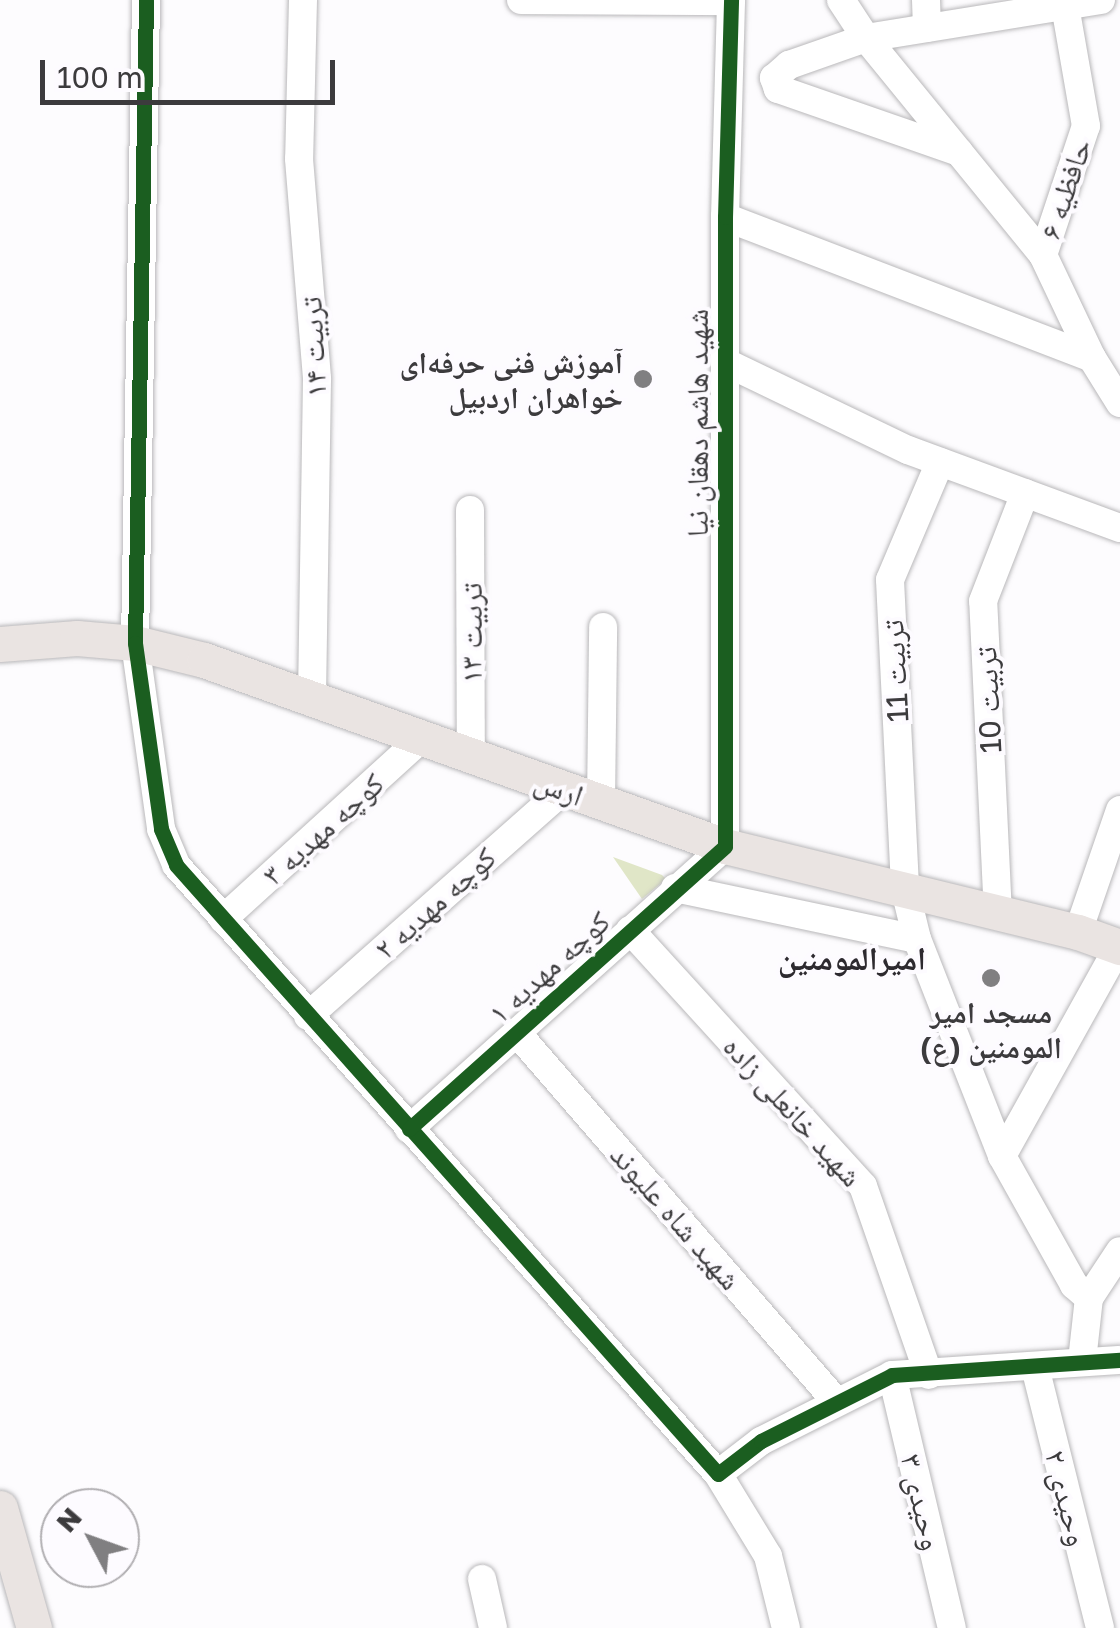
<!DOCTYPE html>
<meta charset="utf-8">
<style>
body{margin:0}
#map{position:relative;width:1120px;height:1628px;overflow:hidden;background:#fdfcfe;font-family:"Golos Text","Noto Naskh Arabic",sans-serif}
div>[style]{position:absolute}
.green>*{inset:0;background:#e0e6c7}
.roads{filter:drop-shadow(0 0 2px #b9b8ba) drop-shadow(0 0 2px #b9b8ba)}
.minor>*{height:28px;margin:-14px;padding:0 14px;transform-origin:14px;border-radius:14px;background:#fff}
.major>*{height:35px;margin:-17.5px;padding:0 17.5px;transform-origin:17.5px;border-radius:17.5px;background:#eae4e2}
.cycleway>*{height:15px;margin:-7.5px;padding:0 7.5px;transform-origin:7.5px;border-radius:7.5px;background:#1b5e20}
.dots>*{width:28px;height:28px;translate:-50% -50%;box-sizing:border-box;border:5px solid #fdfbff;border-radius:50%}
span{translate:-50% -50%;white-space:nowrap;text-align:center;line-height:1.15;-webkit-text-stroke:8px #fdfbff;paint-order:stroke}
.street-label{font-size:30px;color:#3c3b3d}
.poi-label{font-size:30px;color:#3c3b3d;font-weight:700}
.right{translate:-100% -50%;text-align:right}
.neighbourhood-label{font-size:32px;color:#2d2a2f;font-weight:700}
.north{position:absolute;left:40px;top:1488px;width:100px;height:100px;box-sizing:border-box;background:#fdfbff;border:2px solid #b0aeb1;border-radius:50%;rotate:311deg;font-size:28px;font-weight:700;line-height:40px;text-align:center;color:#3c3b3d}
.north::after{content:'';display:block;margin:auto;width:35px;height:45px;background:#807f81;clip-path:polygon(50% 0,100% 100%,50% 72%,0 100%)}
.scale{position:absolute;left:40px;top:60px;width:295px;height:45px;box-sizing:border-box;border:5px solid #3c3b3d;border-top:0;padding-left:12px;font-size:30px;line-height:35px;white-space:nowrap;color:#3c3b3d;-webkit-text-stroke:8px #fdfbff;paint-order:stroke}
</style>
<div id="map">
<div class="green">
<i style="clip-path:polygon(613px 857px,662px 875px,666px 879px,642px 899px)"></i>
</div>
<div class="roads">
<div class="minor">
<i style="left:146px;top:0;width:643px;rotate:90.98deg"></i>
<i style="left:135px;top:643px;width:188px;rotate:82deg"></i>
<i style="left:161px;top:829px;width:39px;rotate:67deg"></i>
<i style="left:176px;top:865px;width:815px;rotate:48.33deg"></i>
<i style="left:718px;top:1474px;width:54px;rotate:-37.5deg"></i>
<i style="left:761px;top:1441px;width:147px;rotate:-26.7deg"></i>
<i style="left:892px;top:1375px;width:228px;rotate:-3.8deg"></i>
<i style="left:303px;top:0;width:159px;rotate:91.4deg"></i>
<i style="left:299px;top:159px;width:221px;rotate:85.3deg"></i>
<i style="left:317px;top:379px;width:316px;rotate:90.9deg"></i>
<i style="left:521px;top:0;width:210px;rotate:0.3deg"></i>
<i style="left:841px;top:0;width:45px;rotate:56.7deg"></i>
<i style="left:866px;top:38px;width:280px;rotate:50.8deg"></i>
<i style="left:1043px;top:255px;width:114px;rotate:64.6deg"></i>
<i style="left:1092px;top:358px;width:53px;rotate:58.1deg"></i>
<i style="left:926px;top:0;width:28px;rotate:88deg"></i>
<i style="left:959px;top:152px;width:192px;rotate:-160.8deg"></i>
<i style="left:778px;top:89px;width:12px;rotate:-110deg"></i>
<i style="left:774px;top:78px;width:20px;rotate:-41deg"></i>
<i style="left:789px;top:65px;width:82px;rotate:-19.3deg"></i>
<i style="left:866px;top:38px;width:238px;rotate:-9.2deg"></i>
<i style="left:725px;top:217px;width:393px;rotate:21deg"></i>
<i style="left:1043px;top:255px;width:136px;rotate:-71.6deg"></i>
<i style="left:1086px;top:126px;width:122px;rotate:-99.9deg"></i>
<i style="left:725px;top:362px;width:203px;rotate:25.7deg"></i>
<i style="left:908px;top:450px;width:226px;rotate:20.2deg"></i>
<i style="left:940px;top:462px;width:128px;rotate:113deg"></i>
<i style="left:890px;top:580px;width:310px;rotate:87.2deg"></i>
<i style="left:905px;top:890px;width:50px;rotate:76.2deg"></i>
<i style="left:917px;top:939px;width:233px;rotate:68.6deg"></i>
<i style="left:1002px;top:1156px;width:148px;rotate:60.8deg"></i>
<i style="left:1074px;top:1285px;width:20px;rotate:41deg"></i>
<i style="left:470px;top:510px;width:246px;rotate:89.8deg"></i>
<i style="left:601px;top:803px;width:176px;rotate:-89.3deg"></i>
<i style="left:675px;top:888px;width:247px;rotate:11.9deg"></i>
<i style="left:998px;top:915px;width:314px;rotate:-92.7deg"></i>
<i style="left:983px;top:601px;width:116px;rotate:-68.7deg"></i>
<i style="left:223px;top:919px;width:269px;rotate:-42.3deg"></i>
<i style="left:630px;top:930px;width:346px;rotate:47.7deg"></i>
<i style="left:863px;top:1186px;width:200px;rotate:70.8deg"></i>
<i style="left:1078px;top:932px;width:129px;rotate:-71deg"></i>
<i style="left:308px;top:1016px;width:341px;rotate:-41.5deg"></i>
<i style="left:517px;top:1033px;width:486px;rotate:49.1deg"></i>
<i style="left:409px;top:1129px;width:424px;rotate:-41.8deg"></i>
<i style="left:725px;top:846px;width:629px;rotate:-90deg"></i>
<i style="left:725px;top:217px;width:217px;rotate:-88.4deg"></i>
<i style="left:1002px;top:1156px;width:240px;rotate:-60.9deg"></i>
<i style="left:1089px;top:1298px;width:56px;rotate:-56.6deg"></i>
<i style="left:1082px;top:1361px;width:63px;rotate:-83.7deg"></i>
<i style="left:1035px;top:1367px;width:269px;rotate:76deg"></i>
<i style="left:892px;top:1375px;width:260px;rotate:76.7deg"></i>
<i style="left:718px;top:1474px;width:96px;rotate:58.6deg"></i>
<i style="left:768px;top:1556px;width:74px;rotate:76deg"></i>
<i style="left:482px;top:1579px;width:50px;rotate:77.3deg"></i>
</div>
<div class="major">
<i style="left:0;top:644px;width:77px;rotate:-4.5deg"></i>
<i style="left:77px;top:638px;width:58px;rotate:4.9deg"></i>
<i style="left:135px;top:643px;width:71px;rotate:13.8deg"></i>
<i style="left:204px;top:660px;width:553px;rotate:19.65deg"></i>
<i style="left:725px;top:846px;width:363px;rotate:13.7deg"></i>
<i style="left:1078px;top:932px;width:45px;rotate:19.7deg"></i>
<i style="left:0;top:1508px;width:125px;rotate:74.2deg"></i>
</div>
</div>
<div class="cycleway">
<i style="left:146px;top:0;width:643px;rotate:90.98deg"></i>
<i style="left:135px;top:643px;width:188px;rotate:82deg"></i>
<i style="left:161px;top:829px;width:39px;rotate:67deg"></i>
<i style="left:176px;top:865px;width:815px;rotate:48.33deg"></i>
<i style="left:718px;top:1474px;width:54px;rotate:-37.5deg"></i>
<i style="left:761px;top:1441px;width:147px;rotate:-26.7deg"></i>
<i style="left:892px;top:1375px;width:228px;rotate:-3.8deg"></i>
<i style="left:409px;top:1129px;width:424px;rotate:-41.8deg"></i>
<i style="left:725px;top:846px;width:629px;rotate:-90deg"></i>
<i style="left:725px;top:217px;width:217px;rotate:-88.4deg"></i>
</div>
<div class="dots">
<i style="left:643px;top:379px;background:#807f81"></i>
<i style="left:991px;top:978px;background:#807f81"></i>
</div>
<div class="street-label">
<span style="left:1065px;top:189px;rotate:-71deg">حافظیه ۶</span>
<span style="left:313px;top:347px;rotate:-93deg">تربیت ۱۴</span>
<span style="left:697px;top:423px;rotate:-90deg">شهید هاشم دهقان نیا</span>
<span style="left:471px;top:633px;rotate:-90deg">تربیت ۱۳</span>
<span style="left:895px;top:671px;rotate:-93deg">تربیت 11</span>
<span style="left:988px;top:700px;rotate:-93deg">تربیت 10</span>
<span style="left:559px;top:788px;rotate:20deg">ارس</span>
<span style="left:323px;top:829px;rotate:-42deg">کوچه مهدیه ۳</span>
<span style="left:435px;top:903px;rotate:-42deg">کوچه مهدیه ۲</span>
<span style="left:549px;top:967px;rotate:-42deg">کوچه مهدیه ۱</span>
<span style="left:793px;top:1111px;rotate:48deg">شهید خانعلی زاده</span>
<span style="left:676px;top:1217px;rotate:49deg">شهید شاه علیوند</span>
<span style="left:1067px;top:1498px;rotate:76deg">وحیدی ۲</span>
<span style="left:922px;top:1502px;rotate:77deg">وحیدی ۳</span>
</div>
<div class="poi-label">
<span class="right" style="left:623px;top:379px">آموزش فنی حرفه‌ای<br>خواهران اردبیل</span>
<span style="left:991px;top:1029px">مسجد امیر<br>المومنین (ع)</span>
</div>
<div class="neighbourhood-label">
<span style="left:852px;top:958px">امیرالمومنین</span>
</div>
<div class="north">N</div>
<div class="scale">100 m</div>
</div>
